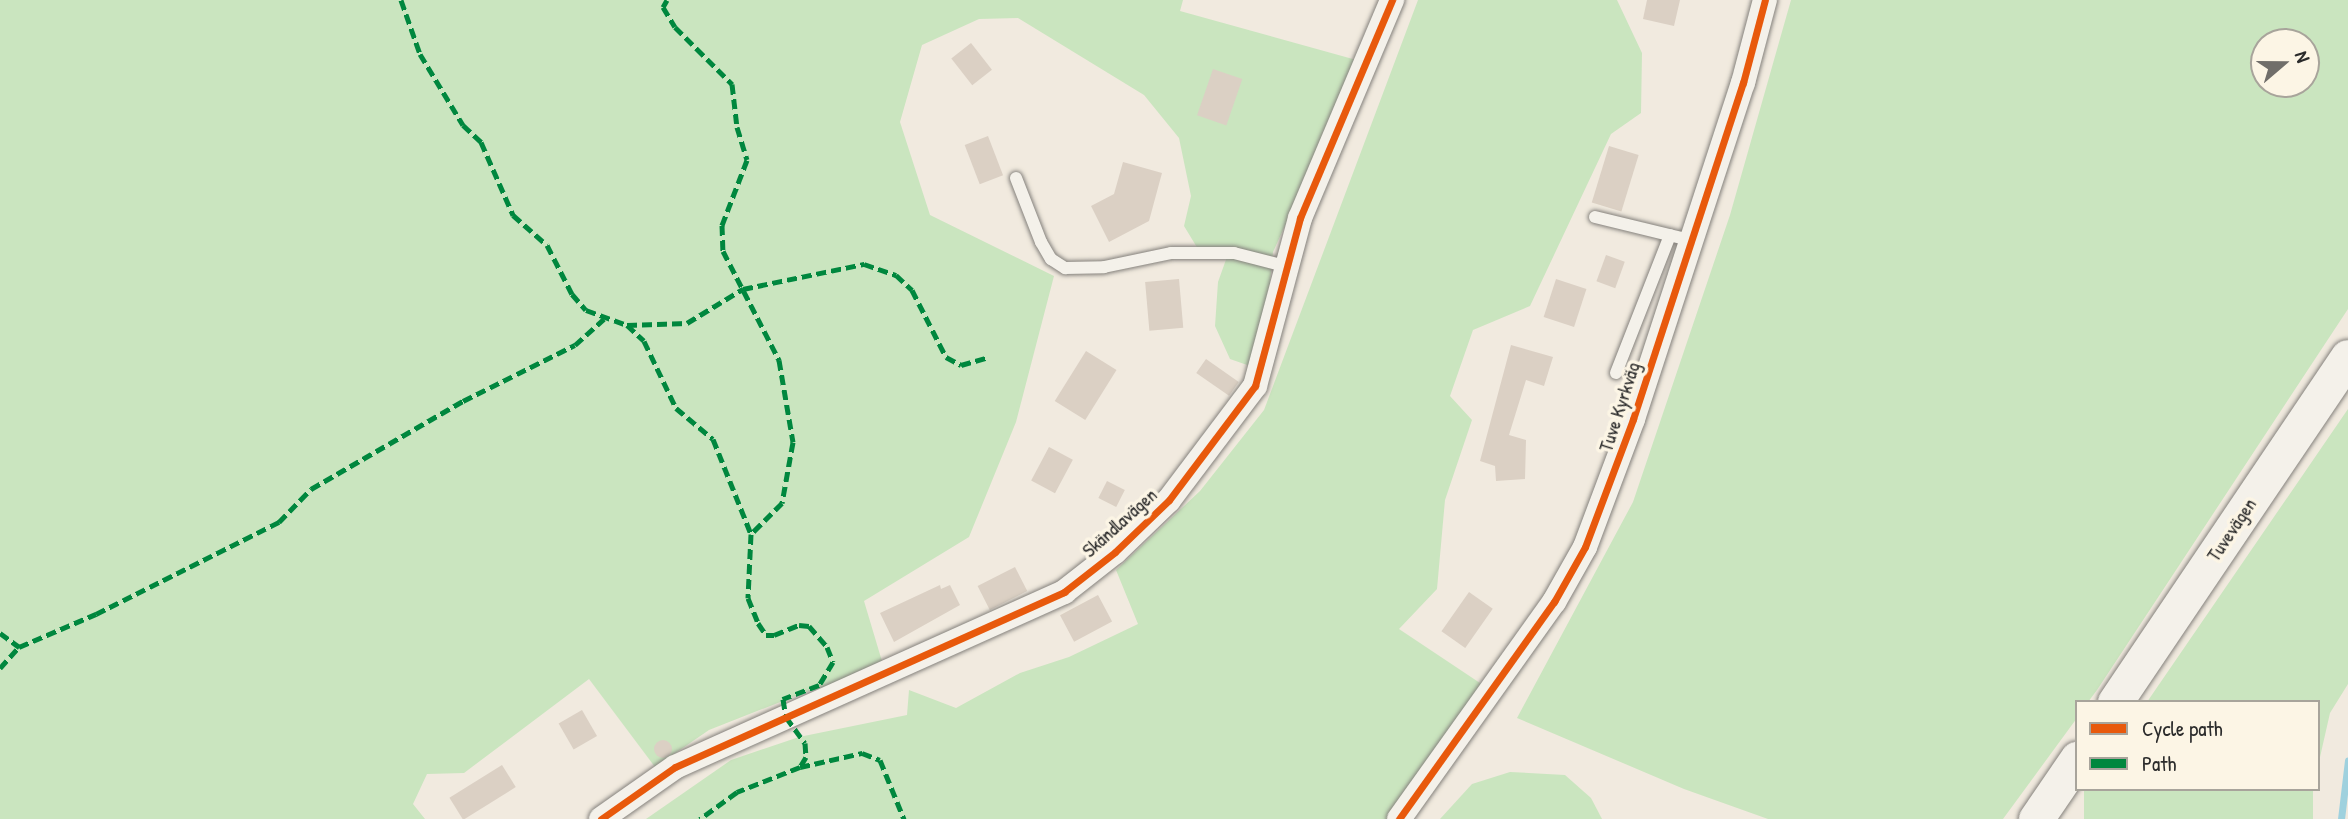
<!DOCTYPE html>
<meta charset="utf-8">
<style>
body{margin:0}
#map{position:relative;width:2348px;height:819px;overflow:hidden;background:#f1eadf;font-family:"Patrick Hand",sans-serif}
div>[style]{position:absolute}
.green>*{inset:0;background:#cae5bf;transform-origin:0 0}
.stream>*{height:7px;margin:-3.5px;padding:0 3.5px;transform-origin:3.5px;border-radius:3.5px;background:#9fd1de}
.building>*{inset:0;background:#dbd0c4;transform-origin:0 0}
.round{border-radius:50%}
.roads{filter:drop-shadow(0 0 2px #84817c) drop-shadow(0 0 2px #84817c)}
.lane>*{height:12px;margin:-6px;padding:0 6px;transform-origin:6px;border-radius:6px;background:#f4f1ea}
.street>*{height:24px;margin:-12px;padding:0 12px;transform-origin:12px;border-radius:12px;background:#f4f1ea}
.secondary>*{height:35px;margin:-17.5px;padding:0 17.5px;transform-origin:17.5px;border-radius:17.5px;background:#f4f1ea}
.quiet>*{height:5px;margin-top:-2.5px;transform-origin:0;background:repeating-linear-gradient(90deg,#00873e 0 10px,transparent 0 15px)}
.cycleway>*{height:7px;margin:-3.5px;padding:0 3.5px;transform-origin:3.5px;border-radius:3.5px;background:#e8590c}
span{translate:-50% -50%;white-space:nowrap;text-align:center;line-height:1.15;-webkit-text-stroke:7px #fcf5e5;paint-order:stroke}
.street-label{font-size:19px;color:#2b2b2b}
.legend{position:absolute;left:2075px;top:700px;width:245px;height:91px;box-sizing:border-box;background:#fcf5e5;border:2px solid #a8a49b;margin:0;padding:9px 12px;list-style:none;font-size:21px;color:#2b2b2b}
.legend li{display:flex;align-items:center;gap:14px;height:35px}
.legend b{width:35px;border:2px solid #a8a49b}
.north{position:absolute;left:2250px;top:28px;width:70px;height:70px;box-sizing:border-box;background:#fcf5e5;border:2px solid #a8a49b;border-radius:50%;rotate:70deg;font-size:19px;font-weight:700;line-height:28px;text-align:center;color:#2b2b2b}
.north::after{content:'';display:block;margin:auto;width:24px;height:32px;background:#706e6a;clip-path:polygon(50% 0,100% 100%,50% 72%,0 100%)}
</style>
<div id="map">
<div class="green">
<i style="clip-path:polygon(0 0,1183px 0,1180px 11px,1360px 61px,1273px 252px,1267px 314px,1250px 366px,1230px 359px,1215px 326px,1218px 282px,1228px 254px,1198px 249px,1184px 226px,1191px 196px,1179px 138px,1144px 95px,1018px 18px,979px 19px,922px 45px,900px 122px,930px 215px,1054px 276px,1016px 422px,969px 537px,864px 601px,884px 668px,803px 693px,709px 730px,655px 767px,589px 679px,464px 773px,427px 774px,413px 804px,425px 819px,0 819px)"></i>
<i style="clip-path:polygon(1418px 0,1617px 0,1642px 53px,1641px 113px,1611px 134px,1530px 306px,1473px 330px,1450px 396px,1472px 420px,1445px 500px,1437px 589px,1399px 629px,1483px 685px,1392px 819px,646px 819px,731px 760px,799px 737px,907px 715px,909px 690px,956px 708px,1020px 673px,1069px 657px,1138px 624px,1116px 570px,1200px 491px,1264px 410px)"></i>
<i style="clip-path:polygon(evenodd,1791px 0,2348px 0,2348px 309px,2097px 690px,2088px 702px,2077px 702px,2077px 718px,2003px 819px,1768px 819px,1684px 789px,1517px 718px,1633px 502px,1730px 215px,1791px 0,2264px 42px,2306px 42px,2306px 84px,2264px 84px,2264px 42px)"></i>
<i style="clip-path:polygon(2348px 409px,2348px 684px,2330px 713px,2318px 766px,2318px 702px,2147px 702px)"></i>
<i style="clip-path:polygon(1510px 772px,1565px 775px,1591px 798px,1602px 819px,1440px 819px,1472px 784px)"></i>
<i style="left:2084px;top:789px;width:229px;height:37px"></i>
</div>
<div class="stream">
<i style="left:2341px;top:819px;width:59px;rotate:-83.2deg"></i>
</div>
<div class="building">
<i style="clip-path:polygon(1647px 0,1680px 0,1674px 26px,1643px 19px)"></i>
<i style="left:971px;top:43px;width:34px;height:25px;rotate:52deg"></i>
<i style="left:1213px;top:69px;width:31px;height:49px;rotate:19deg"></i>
<i style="left:988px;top:136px;width:42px;height:25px;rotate:69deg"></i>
<i style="left:1609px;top:146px;width:31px;height:59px;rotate:17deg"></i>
<i style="clip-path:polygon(1123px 162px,1162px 173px,1149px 221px,1109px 242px,1091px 206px,1114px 194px)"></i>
<i style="left:1606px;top:255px;width:20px;height:28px;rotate:20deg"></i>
<i style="left:1179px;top:279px;width:49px;height:34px;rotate:85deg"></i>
<i style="left:1556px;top:279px;width:32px;height:40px;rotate:18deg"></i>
<i style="clip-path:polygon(1511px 345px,1553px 357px,1544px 386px,1526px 380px,1509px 435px,1526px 440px,1525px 479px,1496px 481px,1495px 466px,1480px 461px)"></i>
<i style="left:1086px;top:351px;width:36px;height:59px;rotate:32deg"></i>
<i style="left:1206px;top:359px;width:40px;height:17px;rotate:35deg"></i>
<i style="left:1049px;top:447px;width:27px;height:38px;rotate:28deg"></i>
<i style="left:1107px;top:481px;width:20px;height:19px;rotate:27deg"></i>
<i style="left:1015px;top:567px;width:27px;height:42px;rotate:63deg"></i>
<i style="clip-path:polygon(940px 585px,941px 589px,950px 585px,960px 605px,894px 642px,880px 613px)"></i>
<i style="left:1469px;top:592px;width:29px;height:48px;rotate:35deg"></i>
<i style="left:1098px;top:595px;width:30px;height:43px;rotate:62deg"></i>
<i style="left:582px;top:710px;width:30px;height:27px;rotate:60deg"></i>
<i class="round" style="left:654px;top:740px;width:18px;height:18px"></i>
<i style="left:502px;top:765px;width:26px;height:62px;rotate:58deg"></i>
</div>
<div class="roads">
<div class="lane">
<i style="left:1016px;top:178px;width:69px;rotate:68.7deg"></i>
<i style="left:1041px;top:242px;width:20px;rotate:60deg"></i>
<i style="left:1051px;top:259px;width:17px;rotate:33deg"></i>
<i style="left:1065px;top:268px;width:39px;rotate:-1deg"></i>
<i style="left:1104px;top:267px;width:68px;rotate:-11.8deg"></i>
<i style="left:1171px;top:253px;width:63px"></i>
<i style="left:1234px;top:253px;width:53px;rotate:14.3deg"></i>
<i style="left:1595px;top:217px;width:98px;rotate:13.6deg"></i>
<i style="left:1616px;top:373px;width:148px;rotate:-68.6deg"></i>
</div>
<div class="street">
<i style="left:601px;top:819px;width:90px;rotate:-35.1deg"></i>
<i style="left:675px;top:767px;width:427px;rotate:-24.2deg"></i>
<i style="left:1064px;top:592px;width:65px;rotate:-38.1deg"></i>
<i style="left:1115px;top:552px;width:75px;rotate:-43.9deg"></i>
<i style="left:1169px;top:500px;width:143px;rotate:-53deg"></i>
<i style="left:1255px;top:386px;width:174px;rotate:-75deg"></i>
<i style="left:1300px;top:218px;width:237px;rotate:-67.1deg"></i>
<i style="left:1399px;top:819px;width:267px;rotate:-54.5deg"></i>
<i style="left:1554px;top:602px;width:63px;rotate:-60.6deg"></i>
<i style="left:1585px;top:547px;width:137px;rotate:-69.4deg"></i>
<i style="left:1633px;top:419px;width:354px;rotate:-71.9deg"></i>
<i style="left:1743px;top:83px;width:86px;rotate:-75.2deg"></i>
</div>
<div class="secondary">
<i style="left:2115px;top:702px;width:416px;rotate:-56deg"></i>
<i style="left:2036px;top:819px;width:73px;rotate:-55.7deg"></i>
</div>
</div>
<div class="quiet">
<i style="left:401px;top:0;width:57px;rotate:70.6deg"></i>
<i style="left:420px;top:54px;width:83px;rotate:58.8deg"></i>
<i style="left:463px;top:125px;width:25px;rotate:43deg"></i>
<i style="left:481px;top:142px;width:80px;rotate:66.3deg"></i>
<i style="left:513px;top:215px;width:45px;rotate:41.4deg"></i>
<i style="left:547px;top:245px;width:55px;rotate:63deg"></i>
<i style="left:572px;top:294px;width:21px;rotate:49deg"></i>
<i style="left:586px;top:310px;width:44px;rotate:20.1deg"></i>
<i style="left:627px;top:325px;width:23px;rotate:43deg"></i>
<i style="left:644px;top:341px;width:74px;rotate:64.5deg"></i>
<i style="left:676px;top:408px;width:48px;rotate:40deg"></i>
<i style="left:713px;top:439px;width:102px;rotate:68.2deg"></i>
<i style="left:751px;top:534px;width:64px;rotate:92.7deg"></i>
<i style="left:748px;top:598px;width:27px;rotate:68deg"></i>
<i style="left:758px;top:623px;width:14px;rotate:56deg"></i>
<i style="left:766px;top:635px;width:8px"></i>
<i style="left:774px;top:635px;width:27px;rotate:-22deg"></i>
<i style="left:799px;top:625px;width:10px;rotate:6deg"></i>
<i style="left:809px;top:626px;width:28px;rotate:49deg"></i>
<i style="left:827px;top:647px;width:16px;rotate:68deg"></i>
<i style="left:833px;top:662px;width:27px;rotate:121deg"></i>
<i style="left:819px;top:685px;width:39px;rotate:159deg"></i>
<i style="left:783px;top:699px;width:18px;rotate:81deg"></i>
<i style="left:786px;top:717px;width:32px;rotate:54deg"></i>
<i style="left:805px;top:743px;width:14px;rotate:86deg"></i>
<i style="left:806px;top:757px;width:12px;rotate:121deg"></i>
<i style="left:800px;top:767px;width:68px;rotate:158.4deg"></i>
<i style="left:737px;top:792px;width:46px;rotate:143.9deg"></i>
<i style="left:667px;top:0;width:8px;rotate:120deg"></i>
<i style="left:663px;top:7px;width:23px;rotate:59deg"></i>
<i style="left:675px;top:27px;width:81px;rotate:45deg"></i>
<i style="left:732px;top:84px;width:43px;rotate:83.4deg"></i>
<i style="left:737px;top:127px;width:34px;rotate:73deg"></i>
<i style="left:747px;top:160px;width:70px;rotate:111deg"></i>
<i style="left:722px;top:225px;width:26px;rotate:88deg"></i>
<i style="left:723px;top:251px;width:123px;rotate:62.8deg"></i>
<i style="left:779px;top:360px;width:83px;rotate:80.3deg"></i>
<i style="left:793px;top:442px;width:62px;rotate:100.2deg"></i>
<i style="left:782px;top:503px;width:44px;rotate:135deg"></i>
<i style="left:627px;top:325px;width:60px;rotate:-1.9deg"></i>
<i style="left:687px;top:323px;width:66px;rotate:-31.3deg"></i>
<i style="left:743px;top:289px;width:124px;rotate:-11.7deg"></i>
<i style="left:864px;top:264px;width:34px;rotate:19deg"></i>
<i style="left:896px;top:275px;width:22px;rotate:43deg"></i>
<i style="left:912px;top:290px;width:75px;rotate:63.1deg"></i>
<i style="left:946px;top:357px;width:17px;rotate:28deg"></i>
<i style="left:961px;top:365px;width:26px;rotate:-16deg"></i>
<i style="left:0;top:633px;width:24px;rotate:36deg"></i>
<i style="left:0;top:668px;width:28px;rotate:-48deg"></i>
<i style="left:19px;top:647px;width:84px;rotate:-23.2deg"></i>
<i style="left:96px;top:614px;width:205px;rotate:-26.7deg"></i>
<i style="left:279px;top:522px;width:46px;rotate:-45.9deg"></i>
<i style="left:311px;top:489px;width:176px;rotate:-30.1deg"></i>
<i style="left:463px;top:401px;width:125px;rotate:-26.6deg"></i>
<i style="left:575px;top:345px;width:39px;rotate:-42deg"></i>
<i style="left:800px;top:767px;width:64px;rotate:-12.7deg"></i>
<i style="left:862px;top:753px;width:19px;rotate:21deg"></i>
<i style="left:880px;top:760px;width:64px;rotate:67.9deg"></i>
</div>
<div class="cycleway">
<i style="left:601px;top:819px;width:90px;rotate:-35.1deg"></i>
<i style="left:675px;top:767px;width:427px;rotate:-24.2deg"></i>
<i style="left:1064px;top:592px;width:65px;rotate:-38.1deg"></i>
<i style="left:1115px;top:552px;width:75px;rotate:-43.9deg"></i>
<i style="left:1169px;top:500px;width:143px;rotate:-53deg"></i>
<i style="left:1255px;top:386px;width:174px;rotate:-75deg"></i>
<i style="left:1300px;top:218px;width:237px;rotate:-67.1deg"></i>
<i style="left:1399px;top:819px;width:267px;rotate:-54.5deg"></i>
<i style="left:1554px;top:602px;width:63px;rotate:-60.6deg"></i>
<i style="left:1585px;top:547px;width:137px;rotate:-69.4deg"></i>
<i style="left:1633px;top:419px;width:354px;rotate:-71.9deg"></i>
<i style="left:1743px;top:83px;width:86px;rotate:-75.2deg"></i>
</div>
<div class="street-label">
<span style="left:1620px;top:407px;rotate:-72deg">Tuve Kyrkväg</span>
<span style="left:1120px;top:523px;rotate:-42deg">Skändlavägen</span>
<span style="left:2232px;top:530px;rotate:-56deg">Tuvevägen</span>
</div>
<ul class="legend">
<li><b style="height:9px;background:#e8590c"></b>Cycle path</li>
<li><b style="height:9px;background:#00873e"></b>Path</li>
</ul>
<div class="north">N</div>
</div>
